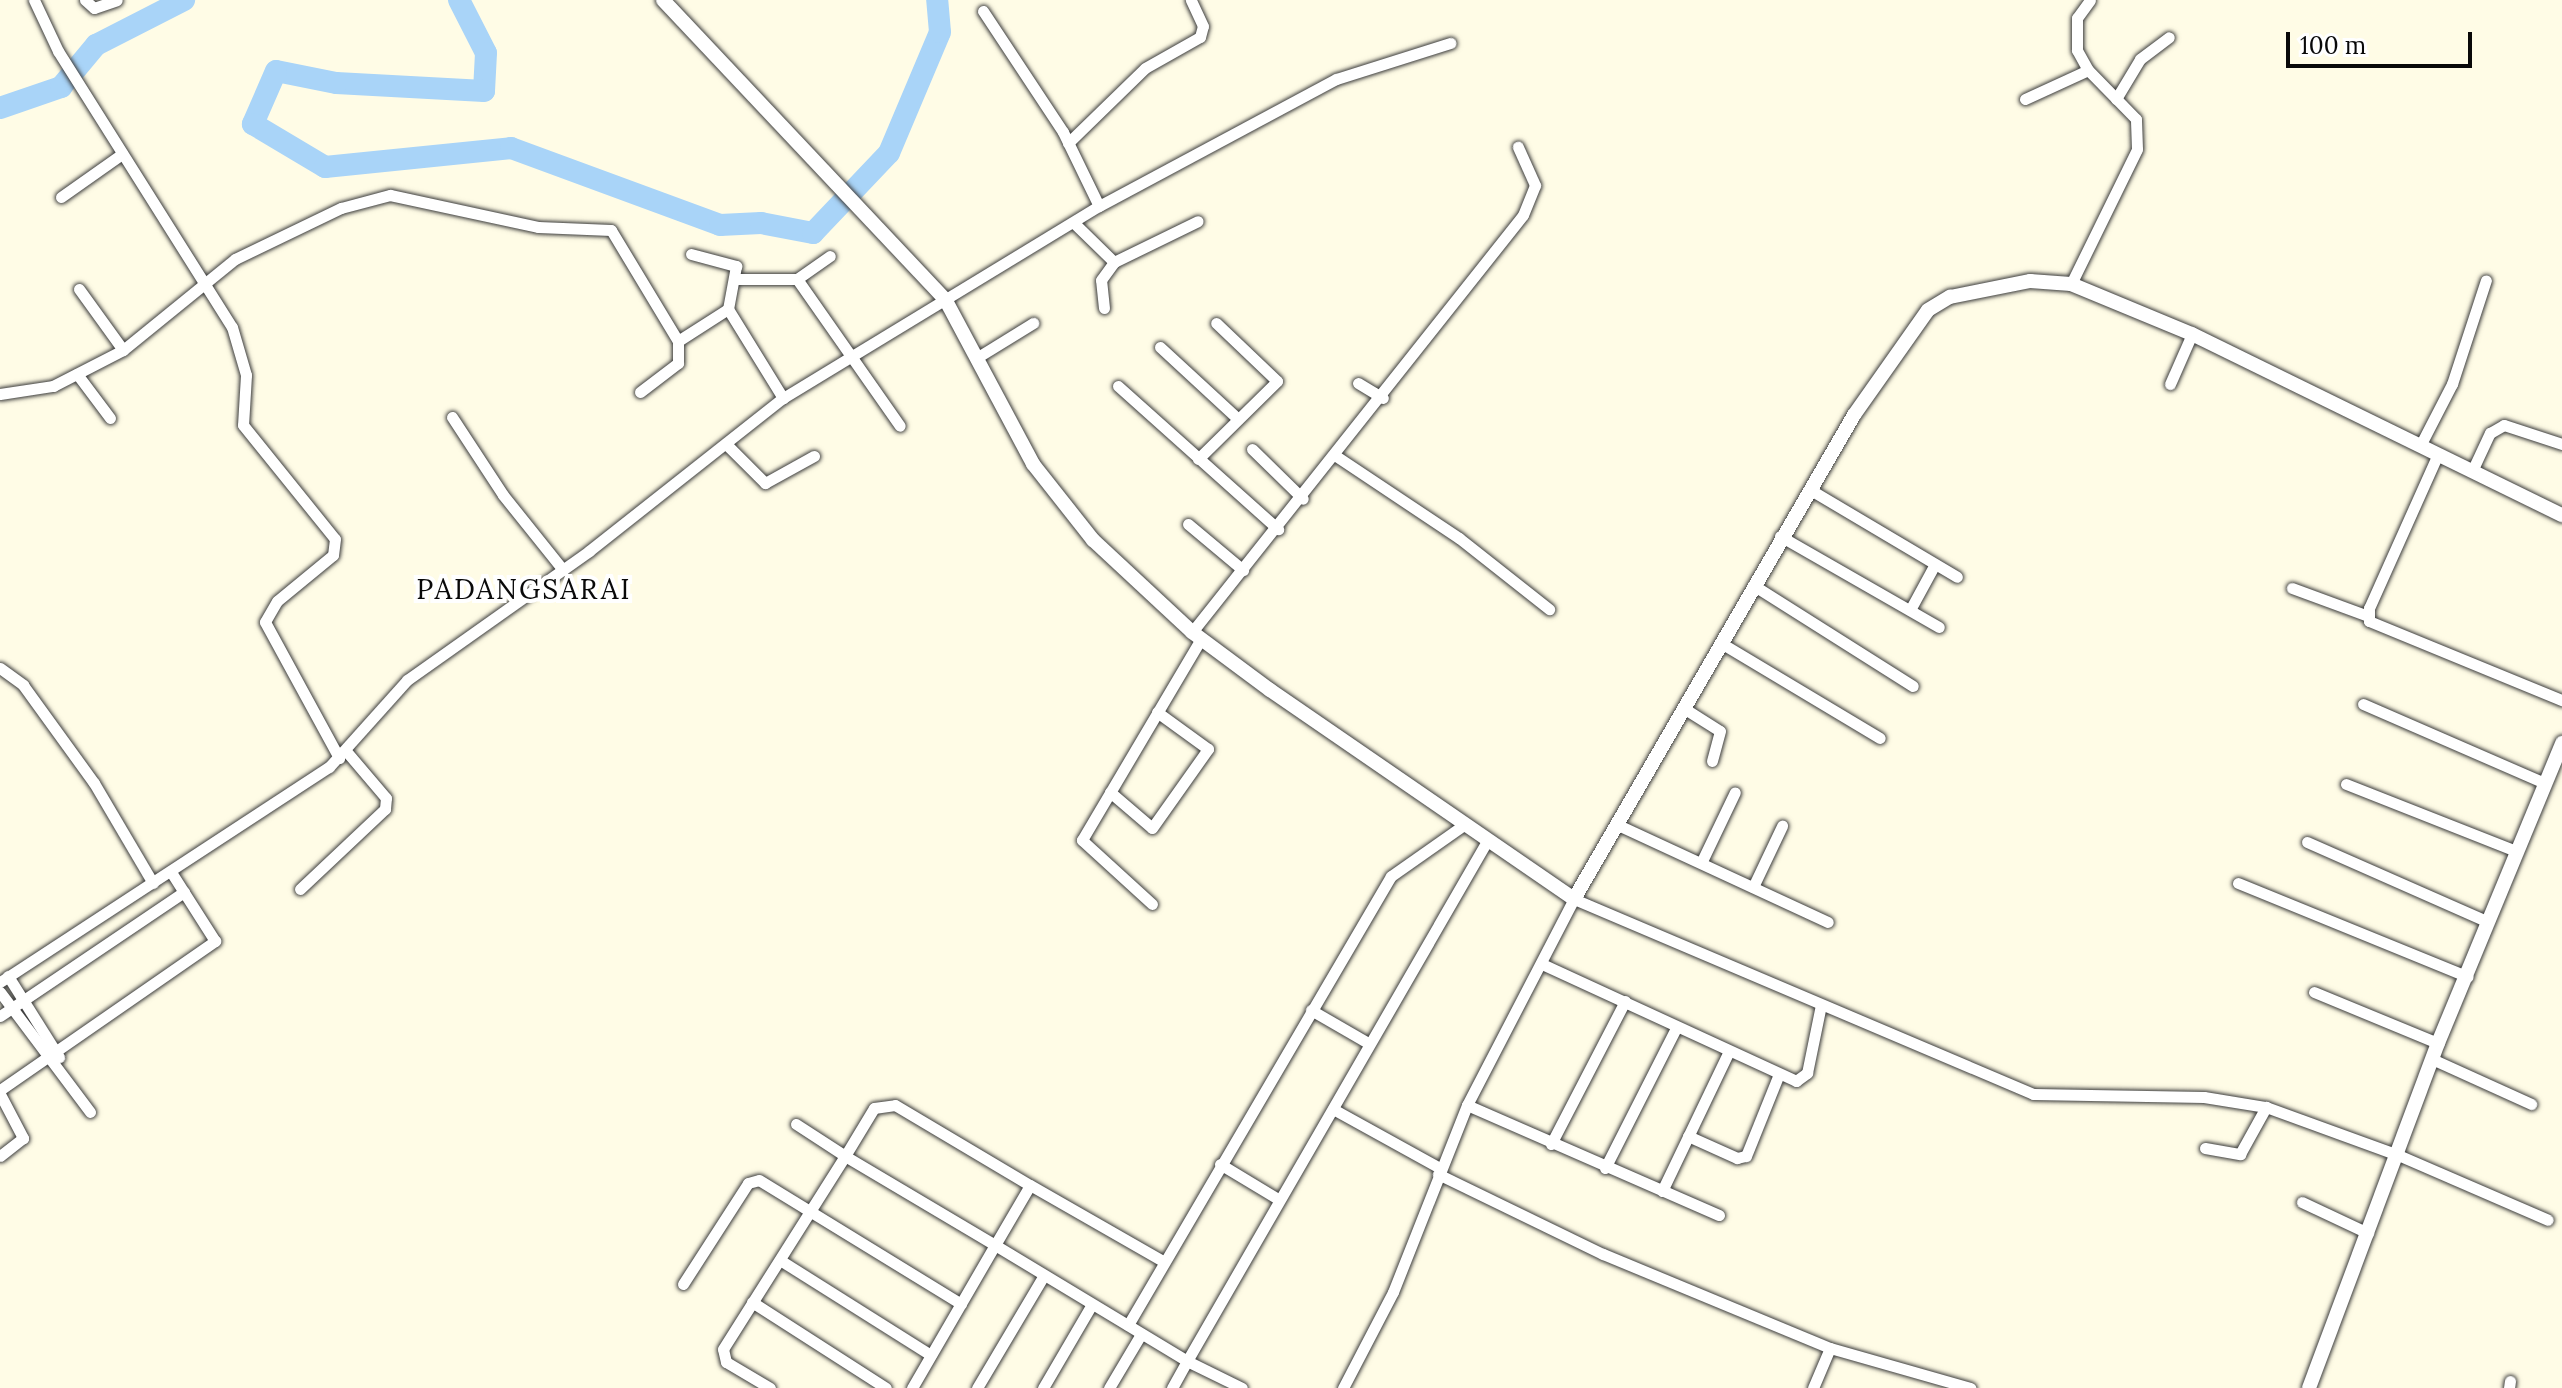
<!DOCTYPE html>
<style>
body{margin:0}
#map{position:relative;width:2562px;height:1388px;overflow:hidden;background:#fffce6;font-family:Lora,serif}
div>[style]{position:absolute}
.river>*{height:22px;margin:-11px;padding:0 11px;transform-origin:11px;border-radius:11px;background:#a9d4f8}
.roads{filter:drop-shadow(0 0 2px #3c3c3c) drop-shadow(0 0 2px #3c3c3c)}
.minor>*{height:11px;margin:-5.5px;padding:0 5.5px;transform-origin:5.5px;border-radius:5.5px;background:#fff}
.tertiary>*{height:14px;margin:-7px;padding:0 7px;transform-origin:7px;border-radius:7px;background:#fff}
span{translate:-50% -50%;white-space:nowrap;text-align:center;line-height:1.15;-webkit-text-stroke:8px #fff;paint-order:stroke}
.quarter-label{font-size:28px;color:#090909;letter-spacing:2px}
.scale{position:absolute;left:2286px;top:32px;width:186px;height:36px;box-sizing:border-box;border:4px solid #090909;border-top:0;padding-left:10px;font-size:24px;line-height:28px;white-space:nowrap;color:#090909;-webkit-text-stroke:6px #fff;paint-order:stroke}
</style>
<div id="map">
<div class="river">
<i style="left:459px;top:0;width:59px;rotate:63deg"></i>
<i style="left:486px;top:53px;width:38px;rotate:93deg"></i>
<i style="left:484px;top:91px;width:148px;rotate:-176.9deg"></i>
<i style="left:336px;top:83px;width:61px;rotate:-168.7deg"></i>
<i style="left:276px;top:71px;width:58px;rotate:113.5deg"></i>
<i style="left:253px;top:124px;width:84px;rotate:30.8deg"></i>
<i style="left:325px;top:167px;width:187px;rotate:-5.8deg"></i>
<i style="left:511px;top:148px;width:223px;rotate:20.2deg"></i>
<i style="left:720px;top:225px;width:41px;rotate:-2.8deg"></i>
<i style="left:761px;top:223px;width:53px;rotate:10.9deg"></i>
<i style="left:813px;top:233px;width:110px;rotate:-46.5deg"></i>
<i style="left:889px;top:153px;width:131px;rotate:-67.1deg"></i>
<i style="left:940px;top:32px;width:32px;rotate:-95deg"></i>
<i style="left:0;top:108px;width:65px;rotate:-19deg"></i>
<i style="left:61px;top:87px;width:55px;rotate:-50.2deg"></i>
<i style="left:96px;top:45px;width:99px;rotate:-27.1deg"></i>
</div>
<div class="roads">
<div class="minor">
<i style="left:34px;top:0;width:56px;rotate:64.8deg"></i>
<i style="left:58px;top:51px;width:326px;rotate:57.8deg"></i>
<i style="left:232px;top:327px;width:50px;rotate:73.7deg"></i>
<i style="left:246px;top:375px;width:50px;rotate:93.4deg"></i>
<i style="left:243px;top:425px;width:146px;rotate:51.1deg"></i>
<i style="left:335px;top:539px;width:16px;rotate:97deg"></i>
<i style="left:333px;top:555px;width:72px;rotate:140.6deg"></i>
<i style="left:277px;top:601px;width:24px;rotate:120deg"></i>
<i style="left:265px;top:622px;width:155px;rotate:61.4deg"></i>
<i style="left:85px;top:0;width:12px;rotate:42deg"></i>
<i style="left:94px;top:8px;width:24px;rotate:-19deg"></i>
<i style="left:983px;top:11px;width:145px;rotate:56.5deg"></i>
<i style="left:1063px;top:132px;width:82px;rotate:64.1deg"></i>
<i style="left:2025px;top:99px;width:69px;rotate:-24.7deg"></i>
<i style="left:2116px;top:99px;width:47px;rotate:-59deg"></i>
<i style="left:2140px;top:59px;width:36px;rotate:-37deg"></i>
<i style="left:1068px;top:143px;width:107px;rotate:-44.2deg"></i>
<i style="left:1145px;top:68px;width:63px;rotate:-29.4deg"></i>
<i style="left:1200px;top:37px;width:11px;rotate:-75deg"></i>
<i style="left:1203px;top:26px;width:29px;rotate:-115deg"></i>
<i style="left:61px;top:197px;width:75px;rotate:-35.2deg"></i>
<i style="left:1074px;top:223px;width:56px;rotate:44.3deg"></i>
<i style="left:1114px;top:262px;width:93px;rotate:-26deg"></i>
<i style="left:691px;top:254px;width:47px;rotate:14.9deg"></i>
<i style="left:736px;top:266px;width:44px;rotate:100.5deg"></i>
<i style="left:728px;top:309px;width:105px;rotate:58.3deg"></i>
<i style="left:736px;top:279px;width:61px"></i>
<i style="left:797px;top:279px;width:40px;rotate:-34.9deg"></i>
<i style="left:797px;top:279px;width:179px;rotate:55deg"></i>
<i style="left:2071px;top:284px;width:150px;rotate:-63.9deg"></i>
<i style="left:2137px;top:149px;width:30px;rotate:-92deg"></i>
<i style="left:2136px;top:119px;width:69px;rotate:-134.4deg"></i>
<i style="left:2088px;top:70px;width:23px;rotate:-119deg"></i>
<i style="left:2077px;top:50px;width:32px;rotate:-90deg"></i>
<i style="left:2077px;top:18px;width:22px;rotate:-54deg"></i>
<i style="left:79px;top:289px;width:75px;rotate:54.2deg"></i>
<i style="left:1104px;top:308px;width:28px;rotate:-96deg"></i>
<i style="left:1101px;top:280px;width:22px;rotate:-54deg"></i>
<i style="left:1160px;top:347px;width:106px;rotate:42.7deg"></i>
<i style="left:978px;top:357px;width:65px;rotate:-31.7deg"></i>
<i style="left:77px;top:374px;width:55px;rotate:53.1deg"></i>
<i style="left:1358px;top:383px;width:29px;rotate:31deg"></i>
<i style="left:2170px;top:384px;width:55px;rotate:-66.3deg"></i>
<i style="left:1118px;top:386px;width:215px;rotate:41.8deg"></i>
<i style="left:640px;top:392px;width:48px;rotate:-37.3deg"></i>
<i style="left:678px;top:363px;width:22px;rotate:-90deg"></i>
<i style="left:0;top:394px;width:54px;rotate:-8.6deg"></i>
<i style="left:53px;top:386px;width:79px;rotate:-27.2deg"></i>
<i style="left:123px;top:350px;width:144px;rotate:-39.1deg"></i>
<i style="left:235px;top:259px;width:118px;rotate:-25.7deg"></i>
<i style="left:341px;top:208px;width:51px;rotate:-14.9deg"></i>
<i style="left:390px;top:195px;width:151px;rotate:12.2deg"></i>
<i style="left:538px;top:227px;width:73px;rotate:2.4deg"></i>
<i style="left:611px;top:230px;width:130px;rotate:58.9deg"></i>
<i style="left:678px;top:341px;width:59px;rotate:-32.6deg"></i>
<i style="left:452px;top:417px;width:93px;rotate:56.8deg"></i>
<i style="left:503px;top:495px;width:96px;rotate:51.3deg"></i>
<i style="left:2421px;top:444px;width:68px;rotate:-62.7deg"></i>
<i style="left:2452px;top:384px;width:109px;rotate:-71.9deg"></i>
<i style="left:727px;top:445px;width:54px;rotate:45deg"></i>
<i style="left:765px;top:483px;width:56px;rotate:-28.9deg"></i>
<i style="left:1252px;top:449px;width:71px;rotate:44.4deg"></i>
<i style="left:2438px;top:454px;width:169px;rotate:114.1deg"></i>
<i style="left:2369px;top:608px;width:13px;rotate:90deg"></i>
<i style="left:2369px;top:621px;width:209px;rotate:22.3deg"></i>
<i style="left:1336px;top:456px;width:148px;rotate:33.7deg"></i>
<i style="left:1459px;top:538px;width:115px;rotate:38.3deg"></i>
<i style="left:1198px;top:459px;width:111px;rotate:-44.6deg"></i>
<i style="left:1277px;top:381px;width:84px;rotate:-136.4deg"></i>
<i style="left:2473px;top:469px;width:40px;rotate:-65deg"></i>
<i style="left:2490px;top:433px;width:16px;rotate:-30deg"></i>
<i style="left:2504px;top:425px;width:61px;rotate:18.1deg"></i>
<i style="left:1809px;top:489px;width:172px;rotate:30.7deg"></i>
<i style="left:1188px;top:524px;width:72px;rotate:39.9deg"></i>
<i style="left:1780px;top:536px;width:183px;rotate:29.8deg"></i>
<i style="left:1753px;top:585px;width:189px;rotate:32.3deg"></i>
<i style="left:2292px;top:588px;width:81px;rotate:20.2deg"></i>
<i style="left:1910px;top:610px;width:52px;rotate:-61.5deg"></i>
<i style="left:1192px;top:632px;width:532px;rotate:-51.56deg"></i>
<i style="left:1523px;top:215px;width:32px;rotate:-68deg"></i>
<i style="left:1535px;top:185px;width:42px;rotate:-114.1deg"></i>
<i style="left:1721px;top:643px;width:185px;rotate:30.9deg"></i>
<i style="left:0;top:668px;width:29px;rotate:36deg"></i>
<i style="left:23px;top:685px;width:121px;rotate:54.1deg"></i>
<i style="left:94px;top:783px;width:116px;rotate:59.5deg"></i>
<i style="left:2363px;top:704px;width:198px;rotate:23.5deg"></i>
<i style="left:1685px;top:709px;width:41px;rotate:32.2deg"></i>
<i style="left:1720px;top:731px;width:31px;rotate:105deg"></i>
<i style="left:2346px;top:784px;width:183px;rotate:21.5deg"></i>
<i style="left:1110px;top:792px;width:55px;rotate:40.6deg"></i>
<i style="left:1152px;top:828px;width:97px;rotate:-54.7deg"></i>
<i style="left:1208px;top:749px;width:63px;rotate:-144deg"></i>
<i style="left:1618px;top:825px;width:231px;rotate:24.8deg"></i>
<i style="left:2307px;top:842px;width:198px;rotate:23.8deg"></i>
<i style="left:1702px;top:861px;width:76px;rotate:-64.4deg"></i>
<i style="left:2238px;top:883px;width:248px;rotate:22.2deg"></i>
<i style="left:1753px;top:887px;width:68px;rotate:-64.6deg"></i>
<i style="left:300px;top:889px;width:117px;rotate:-43.3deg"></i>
<i style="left:385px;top:809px;width:11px;rotate:-85deg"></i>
<i style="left:386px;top:798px;width:62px;rotate:-130.4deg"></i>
<i style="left:1152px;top:904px;width:95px;rotate:-137.6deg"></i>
<i style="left:1082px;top:840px;width:234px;rotate:-59.4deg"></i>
<i style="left:1542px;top:964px;width:280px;rotate:24.7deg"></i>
<i style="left:1796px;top:1081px;width:14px;rotate:-36deg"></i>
<i style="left:1807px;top:1073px;width:69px;rotate:-78.4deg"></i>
<i style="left:8px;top:976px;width:96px;rotate:57.8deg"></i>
<i style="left:0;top:982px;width:393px;rotate:-33.2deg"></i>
<i style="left:329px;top:767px;width:117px;rotate:-48.1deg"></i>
<i style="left:407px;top:680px;width:223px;rotate:-35.3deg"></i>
<i style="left:589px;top:551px;width:247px;rotate:-38.3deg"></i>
<i style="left:783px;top:398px;width:370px;rotate:-31.3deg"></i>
<i style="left:1099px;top:206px;width:269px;rotate:-28.2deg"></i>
<i style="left:1336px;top:79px;width:120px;rotate:-17.5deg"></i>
<i style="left:0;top:992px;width:150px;rotate:53.1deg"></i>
<i style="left:2314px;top:992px;width:134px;rotate:22.4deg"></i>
<i style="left:1311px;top:1010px;width:66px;rotate:30.1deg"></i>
<i style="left:0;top:1016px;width:222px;rotate:-34deg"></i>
<i style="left:2432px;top:1059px;width:109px;rotate:24.4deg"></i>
<i style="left:0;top:1090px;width:262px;rotate:-34.7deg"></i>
<i style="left:215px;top:941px;width:82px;rotate:-122.5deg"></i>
<i style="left:0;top:1094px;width:50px;rotate:62.4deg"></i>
<i style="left:23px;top:1138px;width:29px;rotate:142deg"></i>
<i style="left:1467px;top:1105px;width:275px;rotate:23.6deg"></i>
<i style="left:1333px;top:1109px;width:122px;rotate:28.9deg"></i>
<i style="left:796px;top:1124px;width:59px;rotate:33.1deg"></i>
<i style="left:845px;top:1156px;width:56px;rotate:-58.9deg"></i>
<i style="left:874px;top:1108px;width:21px;rotate:-8deg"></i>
<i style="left:895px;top:1105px;width:157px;rotate:30.7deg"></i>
<i style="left:1688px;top:1136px;width:54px;rotate:24.2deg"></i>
<i style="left:1737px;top:1158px;width:9px;rotate:-13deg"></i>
<i style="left:1746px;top:1156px;width:88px;rotate:-68.1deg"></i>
<i style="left:1551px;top:1144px;width:161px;rotate:-62.6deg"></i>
<i style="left:2205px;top:1148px;width:36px;rotate:10deg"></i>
<i style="left:2240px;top:1154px;width:54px;rotate:-61deg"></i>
<i style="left:1220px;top:1164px;width:68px;rotate:31.1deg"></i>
<i style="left:1605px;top:1168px;width:157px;rotate:-63.1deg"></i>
<i style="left:1438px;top:1174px;width:183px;rotate:25.9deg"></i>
<i style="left:1603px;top:1254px;width:246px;rotate:22.5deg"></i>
<i style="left:1830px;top:1348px;width:146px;rotate:15.9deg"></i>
<i style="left:1662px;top:1191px;width:155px;rotate:-64.4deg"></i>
<i style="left:2302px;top:1202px;width:73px;rotate:25.2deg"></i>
<i style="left:780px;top:1260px;width:178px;rotate:32.2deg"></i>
<i style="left:683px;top:1284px;width:120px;rotate:-57.2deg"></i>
<i style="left:748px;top:1183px;width:11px;rotate:-15deg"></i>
<i style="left:759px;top:1180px;width:237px;rotate:31.5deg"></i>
<i style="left:752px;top:1302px;width:159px;rotate:32.7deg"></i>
<i style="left:1128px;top:1325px;width:520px;rotate:-59.64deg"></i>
<i style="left:1391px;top:876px;width:85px;rotate:-35deg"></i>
<i style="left:770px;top:1388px;width:51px;rotate:-149.4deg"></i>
<i style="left:726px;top:1362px;width:13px;rotate:-103deg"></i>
<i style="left:723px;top:1349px;width:228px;rotate:-57.7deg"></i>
<i style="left:845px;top:1156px;width:174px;rotate:30.7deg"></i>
<i style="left:995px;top:1245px;width:69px;rotate:-59.7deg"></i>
<i style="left:1030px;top:1185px;width:151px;rotate:29.8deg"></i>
<i style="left:912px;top:1388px;width:165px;rotate:-59.9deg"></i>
<i style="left:995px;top:1245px;width:224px;rotate:31.1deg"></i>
<i style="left:1187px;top:1361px;width:598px;rotate:-60.01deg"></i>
<i style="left:977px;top:1388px;width:131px;rotate:-59.3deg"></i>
<i style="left:1043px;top:1388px;width:97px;rotate:-59.7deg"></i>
<i style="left:1109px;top:1388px;width:63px;rotate:-59.3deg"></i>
<i style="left:1172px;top:1388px;width:31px;rotate:-61deg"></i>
<i style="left:1187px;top:1361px;width:61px;rotate:26.1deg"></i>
<i style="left:1343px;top:1388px;width:108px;rotate:-62.5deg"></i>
<i style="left:1393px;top:1292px;width:201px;rotate:-68.4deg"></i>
<i style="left:1467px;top:1105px;width:232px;rotate:-62.6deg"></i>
<i style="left:1574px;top:899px;width:499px;rotate:23deg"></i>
<i style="left:2033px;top:1094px;width:171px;rotate:1deg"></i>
<i style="left:2204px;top:1097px;width:63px;rotate:9.2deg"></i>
<i style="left:2266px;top:1107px;width:140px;rotate:20deg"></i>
<i style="left:2398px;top:1155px;width:163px;rotate:23.4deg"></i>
<i style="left:1813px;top:1388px;width:43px;rotate:-67deg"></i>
<i style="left:2509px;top:1388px;width:7px;rotate:-82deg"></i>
</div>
<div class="tertiary">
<i style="left:663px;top:0;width:411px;rotate:46.7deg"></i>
<i style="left:945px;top:299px;width:187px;rotate:61.9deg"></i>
<i style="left:1033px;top:464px;width:97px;rotate:51.7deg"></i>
<i style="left:1093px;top:540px;width:135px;rotate:42.9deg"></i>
<i style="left:1192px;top:632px;width:97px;rotate:36.6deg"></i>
<i style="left:1270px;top:690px;width:369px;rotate:34.5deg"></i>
<i style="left:1574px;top:899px;width:559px;rotate:-59.95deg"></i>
<i style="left:1854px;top:415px;width:128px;rotate:-54.8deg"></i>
<i style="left:1928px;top:310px;width:26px;rotate:-31deg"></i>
<i style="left:1950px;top:297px;width:82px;rotate:-11.3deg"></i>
<i style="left:2030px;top:281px;width:41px;rotate:4.2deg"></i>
<i style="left:2071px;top:284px;width:131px;rotate:22.5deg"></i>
<i style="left:2192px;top:334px;width:412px;rotate:26.1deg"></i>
<i style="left:2309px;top:1388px;width:368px;rotate:-69.5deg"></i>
<i style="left:2438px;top:1043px;width:325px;rotate:-67.5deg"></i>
</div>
</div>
<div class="quarter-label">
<span style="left:524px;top:589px">PADANGSARAI</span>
</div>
<div class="scale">100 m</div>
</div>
